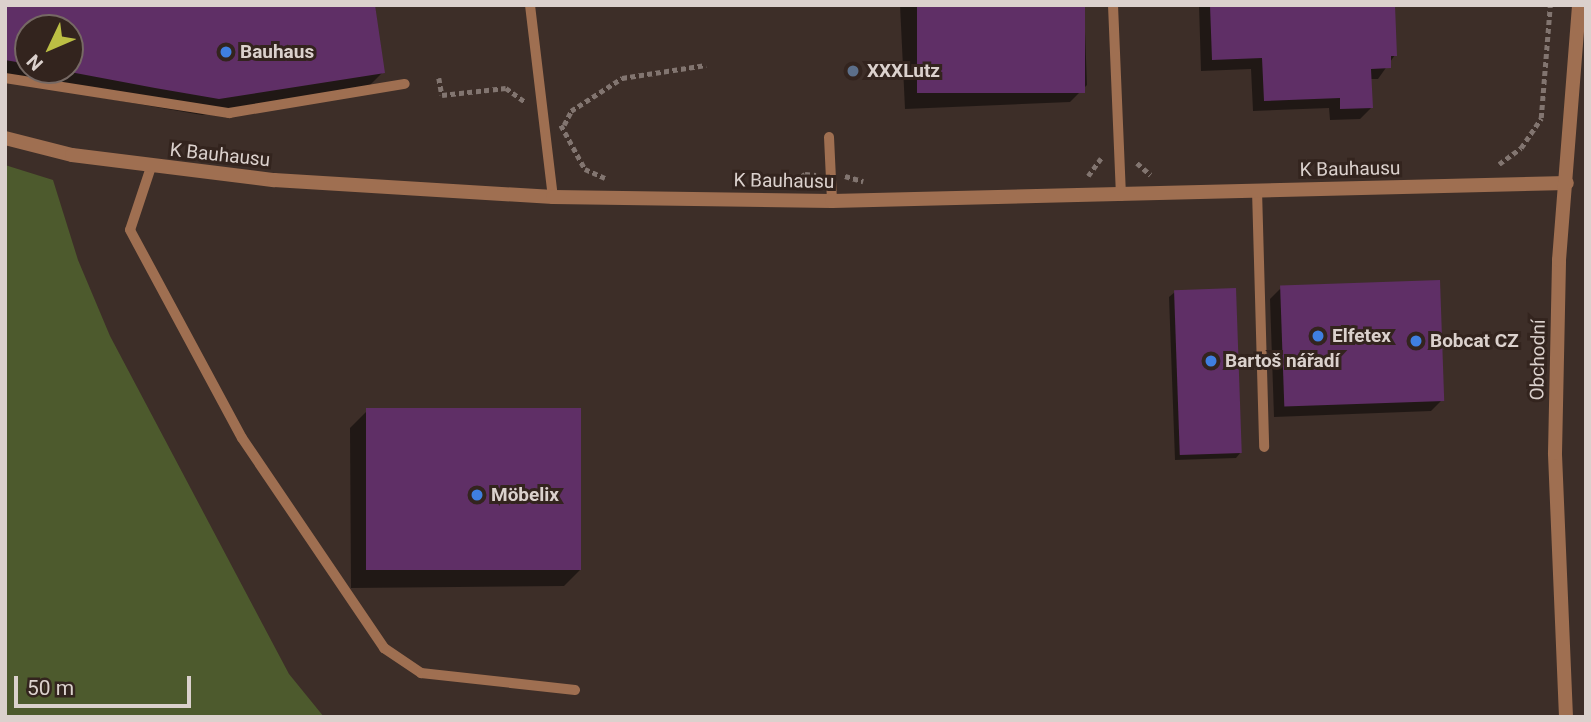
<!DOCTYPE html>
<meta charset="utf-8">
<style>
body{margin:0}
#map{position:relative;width:1591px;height:722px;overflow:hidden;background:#3d2e28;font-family:Roboto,sans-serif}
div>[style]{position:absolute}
.green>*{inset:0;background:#4d5a2d}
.shadow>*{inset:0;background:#0007}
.building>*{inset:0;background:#5f2f66;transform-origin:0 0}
.path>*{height:4.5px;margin-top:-2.25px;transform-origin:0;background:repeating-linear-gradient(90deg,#827570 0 5px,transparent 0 8.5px)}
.lane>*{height:10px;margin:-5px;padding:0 5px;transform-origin:5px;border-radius:5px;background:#9f6f51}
.street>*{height:14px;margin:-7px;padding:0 7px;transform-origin:7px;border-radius:7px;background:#9f6f51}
.dots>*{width:19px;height:19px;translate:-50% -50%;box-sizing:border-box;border:4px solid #33241e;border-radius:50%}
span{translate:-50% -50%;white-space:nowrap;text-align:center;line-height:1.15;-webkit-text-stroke:6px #33241e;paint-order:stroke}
.poi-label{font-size:19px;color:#dbd1cd;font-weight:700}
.left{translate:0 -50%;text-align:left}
.street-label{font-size:19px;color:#dbd1cd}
.frame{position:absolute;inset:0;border:7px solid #dbd1cd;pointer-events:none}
.north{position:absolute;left:14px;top:14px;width:70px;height:70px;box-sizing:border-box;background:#33241e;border:2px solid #766964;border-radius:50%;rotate:226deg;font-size:19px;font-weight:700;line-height:28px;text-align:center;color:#dbd1cd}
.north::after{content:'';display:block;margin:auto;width:24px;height:32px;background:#bcbf44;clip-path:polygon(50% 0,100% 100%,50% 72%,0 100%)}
.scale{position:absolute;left:14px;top:676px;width:177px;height:32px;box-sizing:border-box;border:4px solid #dbd1cd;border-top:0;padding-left:9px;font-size:21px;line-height:24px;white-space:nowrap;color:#dbd1cd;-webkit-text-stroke:5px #33241e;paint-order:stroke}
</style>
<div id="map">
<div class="green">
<i style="clip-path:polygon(5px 165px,53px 180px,78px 260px,110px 336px,289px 674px,324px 717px,5px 717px)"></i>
</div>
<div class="shadow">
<i style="clip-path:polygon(evenodd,5px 5px,383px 72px,366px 89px,202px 115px,5px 81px,5px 5px,28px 28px,70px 28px,70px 70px,28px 70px,28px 28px)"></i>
<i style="clip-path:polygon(900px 5px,1084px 5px,1087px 85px,1070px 102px,905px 109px)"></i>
<i style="clip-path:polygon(1199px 5px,1393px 5px,1395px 55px,1378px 79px,1370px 79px,1371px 108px,1360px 119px,1330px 120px,1329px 108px,1253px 111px,1251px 69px,1201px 71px)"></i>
<i style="clip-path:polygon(1281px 288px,1442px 400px,1431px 411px,1274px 417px,1270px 299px)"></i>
<i style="clip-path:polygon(1175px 292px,1241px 452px,1236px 458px,1175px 460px,1169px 297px)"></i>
<i style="clip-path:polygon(367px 411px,581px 569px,564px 586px,351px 588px,350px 428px)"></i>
</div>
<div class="building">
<i style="clip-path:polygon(5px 5px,375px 5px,385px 73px,219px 99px,155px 88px,70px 72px,70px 28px,28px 28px,28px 64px,5px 60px)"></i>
<i style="left:917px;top:5px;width:168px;height:88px"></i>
<i style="clip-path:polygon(1210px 5px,1395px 5px,1397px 56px,1391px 56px,1391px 68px,1371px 69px,1373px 108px,1340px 109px,1340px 98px,1264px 101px,1262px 58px,1212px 60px)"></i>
<i style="left:1440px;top:280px;width:121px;height:160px;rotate:88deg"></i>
<i style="left:1236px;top:288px;width:165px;height:62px;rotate:88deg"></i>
<i style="left:581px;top:408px;width:162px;height:215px;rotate:90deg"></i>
</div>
<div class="path">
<i style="left:439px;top:78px;width:17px;rotate:80deg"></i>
<i style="left:442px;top:95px;width:64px;rotate:-6.2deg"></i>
<i style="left:506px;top:88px;width:24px;rotate:36deg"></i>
<i style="left:561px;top:125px;width:50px;rotate:61.4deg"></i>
<i style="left:585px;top:169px;width:22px;rotate:24deg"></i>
<i style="left:564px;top:125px;width:16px;rotate:-63deg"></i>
<i style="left:571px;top:111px;width:61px;rotate:-32.9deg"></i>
<i style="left:622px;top:78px;width:85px;rotate:-8.8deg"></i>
<i style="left:1137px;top:163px;width:18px;rotate:41deg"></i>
<i style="left:1499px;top:164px;width:27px;rotate:-36deg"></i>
<i style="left:1521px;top:148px;width:36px;rotate:-56deg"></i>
<i style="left:1541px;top:118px;width:113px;rotate:-85.4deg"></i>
<i style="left:845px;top:176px;width:19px;rotate:16deg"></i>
<i style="left:1088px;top:176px;width:22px;rotate:-54deg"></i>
<i style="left:795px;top:181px;width:12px;rotate:-35deg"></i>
<i style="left:805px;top:174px;width:11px;rotate:5deg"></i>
</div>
<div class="lane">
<i style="left:530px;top:5px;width:193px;rotate:83.2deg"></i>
<i style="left:1113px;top:5px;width:191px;rotate:87.6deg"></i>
<i style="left:5px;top:78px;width:227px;rotate:8.9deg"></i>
<i style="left:229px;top:113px;width:178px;rotate:-9.4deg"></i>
<i style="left:829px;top:137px;width:64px;rotate:87.3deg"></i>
<i style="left:151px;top:167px;width:66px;rotate:108.4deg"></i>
<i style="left:130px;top:230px;width:236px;rotate:61.7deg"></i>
<i style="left:242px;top:438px;width:254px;rotate:55.9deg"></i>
<i style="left:384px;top:648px;width:45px;rotate:34deg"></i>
<i style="left:421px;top:673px;width:155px;rotate:6.3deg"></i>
<i style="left:1257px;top:190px;width:257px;rotate:88.4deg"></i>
</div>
<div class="street">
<i style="left:5px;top:138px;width:69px;rotate:14.2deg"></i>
<i style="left:72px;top:155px;width:204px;rotate:7.1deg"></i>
<i style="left:274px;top:180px;width:280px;rotate:3.5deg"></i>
<i style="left:553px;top:197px;width:279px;rotate:0.8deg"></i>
<i style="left:832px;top:201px;width:735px;rotate:-1.4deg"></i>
<i style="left:1566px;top:717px;width:264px;rotate:-92.4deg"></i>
<i style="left:1555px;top:453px;width:193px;rotate:-88.8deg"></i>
<i style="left:1559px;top:260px;width:256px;rotate:-85.5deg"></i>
</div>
<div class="dots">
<i style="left:226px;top:52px;background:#3f7fe0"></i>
<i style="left:853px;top:71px;background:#5c6f8a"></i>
<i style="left:1318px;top:336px;background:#3f7fe0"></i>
<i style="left:1416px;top:341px;background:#3f7fe0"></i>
<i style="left:1211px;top:361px;background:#3f7fe0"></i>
<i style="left:477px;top:495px;background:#3f7fe0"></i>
</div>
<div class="poi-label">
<span class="left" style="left:240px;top:52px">Bauhaus</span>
<span class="left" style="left:867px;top:71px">XXXLutz</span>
<span class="left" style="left:1332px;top:336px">Elfetex</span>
<span class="left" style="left:1430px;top:341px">Bobcat CZ</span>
<span class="left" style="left:1225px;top:361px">Bartoš nářadí</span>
<span class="left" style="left:491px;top:495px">Möbelix</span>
</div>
<div class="street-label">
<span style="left:220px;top:155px;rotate:6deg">K Bauhausu</span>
<span style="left:1350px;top:169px;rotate:-1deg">K Bauhausu</span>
<span style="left:784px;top:181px;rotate:1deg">K Bauhausu</span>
<span style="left:1538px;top:360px;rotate:-89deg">Obchodní</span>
</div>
<div class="frame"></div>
<div class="north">N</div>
<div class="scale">50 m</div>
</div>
